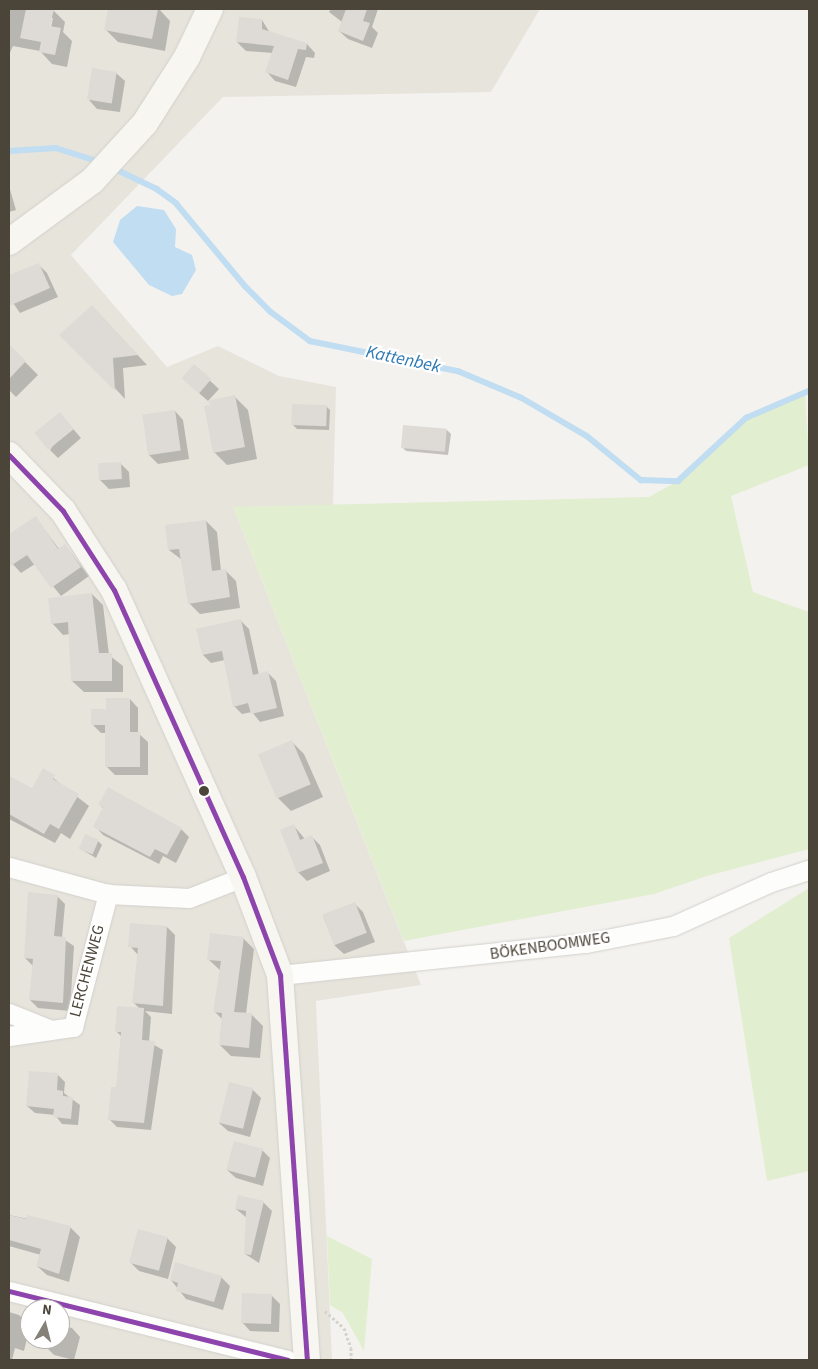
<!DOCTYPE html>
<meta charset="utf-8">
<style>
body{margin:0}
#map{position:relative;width:818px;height:1369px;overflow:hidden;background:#f4f2ee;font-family:"Source Sans 3",sans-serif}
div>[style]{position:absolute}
.residential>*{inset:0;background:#e7e4dc}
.green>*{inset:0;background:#e1eecf}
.water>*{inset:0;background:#c0ddf1}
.shadow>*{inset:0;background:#0003}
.stream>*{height:5.5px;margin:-2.75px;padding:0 2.75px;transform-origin:2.75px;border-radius:2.75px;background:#c0ddf1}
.building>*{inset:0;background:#dedbd6;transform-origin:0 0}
.path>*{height:3px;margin-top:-1.5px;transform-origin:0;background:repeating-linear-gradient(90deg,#d3d2cc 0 2.5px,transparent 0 5px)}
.roads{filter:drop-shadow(0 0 1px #d2d0cb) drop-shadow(0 0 1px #d2d0cb)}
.street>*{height:19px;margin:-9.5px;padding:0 9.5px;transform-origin:9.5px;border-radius:9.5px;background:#fdfdfc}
.secondary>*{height:26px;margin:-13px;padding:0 13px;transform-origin:13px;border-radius:13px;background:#f7f6f1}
.bus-1>*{height:5px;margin:-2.5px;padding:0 2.5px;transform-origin:2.5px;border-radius:2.5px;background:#8e44ad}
.dots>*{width:14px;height:14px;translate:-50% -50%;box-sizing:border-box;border:2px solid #fff;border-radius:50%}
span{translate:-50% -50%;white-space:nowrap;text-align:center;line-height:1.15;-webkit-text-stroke:4.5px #fff;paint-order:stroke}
.street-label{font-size:16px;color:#4b4439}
.water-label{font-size:18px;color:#2e7ab2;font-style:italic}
.frame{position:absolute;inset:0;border:10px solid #4b4439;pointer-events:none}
.north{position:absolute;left:20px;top:1299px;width:50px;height:50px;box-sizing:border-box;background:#fff;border:1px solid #b7b4b0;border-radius:50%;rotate:8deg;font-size:14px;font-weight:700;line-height:20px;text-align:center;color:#4b4439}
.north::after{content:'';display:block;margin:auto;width:18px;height:22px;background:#868178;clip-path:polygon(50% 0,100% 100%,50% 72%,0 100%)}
</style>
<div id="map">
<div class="residential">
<i style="clip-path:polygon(evenodd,9px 9px,540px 9px,491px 92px,223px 97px,71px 255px,167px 367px,218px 346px,279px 376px,336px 387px,333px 506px,233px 507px,421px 985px,316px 1001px,332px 1360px,9px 1360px,9px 9px,30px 1309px,60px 1309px,60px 1339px,30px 1339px,30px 1309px)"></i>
</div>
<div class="green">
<i style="clip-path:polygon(805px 390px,809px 465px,731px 496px,753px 592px,809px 612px,809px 849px,707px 876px,654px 894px,404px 941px,233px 507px,649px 497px,678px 481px,746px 418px)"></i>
<i style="clip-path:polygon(809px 888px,809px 1171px,767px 1181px,729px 938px)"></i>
<i style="clip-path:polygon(327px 1236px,372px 1259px,364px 1351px,343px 1313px,330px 1305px)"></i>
</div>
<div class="water">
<i style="clip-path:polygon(137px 206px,164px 210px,176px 229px,175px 247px,192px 255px,196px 270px,182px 294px,172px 296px,149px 285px,113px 242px,120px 220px)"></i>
</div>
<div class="shadow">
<i style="clip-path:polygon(evenodd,9px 9px,53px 10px,65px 22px,63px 32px,72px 41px,67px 67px,52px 64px,40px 51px,13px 46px,9px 55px,9px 9px,51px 18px,53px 18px,50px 32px,48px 31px,51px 18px)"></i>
<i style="clip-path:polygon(109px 9px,159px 9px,170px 21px,165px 51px,118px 42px,105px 29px)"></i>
<i style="clip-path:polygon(331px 9px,378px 9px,372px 27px,378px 33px,372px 48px,348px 39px,339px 31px,342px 22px,329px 12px)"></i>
<i style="clip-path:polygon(262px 20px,270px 33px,307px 44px,315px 53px,314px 58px,306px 57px,296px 87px,275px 81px,267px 72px,273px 53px,246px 51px,237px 42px)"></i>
<i style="clip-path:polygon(116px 73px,125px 81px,120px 112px,97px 109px,89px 100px)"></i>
<i style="clip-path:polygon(9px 186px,16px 210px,9px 212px)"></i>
<i style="clip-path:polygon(38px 264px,47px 273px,58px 297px,20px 313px,9px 297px,9px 277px)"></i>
<i style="clip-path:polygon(102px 317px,147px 365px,123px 368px,125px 399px,97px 369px)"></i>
<i style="clip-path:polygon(9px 346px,38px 375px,16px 397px,9px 390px)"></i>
<i style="clip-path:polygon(194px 366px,219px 389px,208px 401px,191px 386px)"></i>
<i style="clip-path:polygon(235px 397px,248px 410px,257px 459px,227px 465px,214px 452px,213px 405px)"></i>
<i style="clip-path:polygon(326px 406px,330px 410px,329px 430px,297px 429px,293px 425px)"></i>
<i style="clip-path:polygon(175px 411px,183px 420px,189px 459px,158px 464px,149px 455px)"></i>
<i style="clip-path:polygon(68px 423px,81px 438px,58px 458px,50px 450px)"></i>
<i style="clip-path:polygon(447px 430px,451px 434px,448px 455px,406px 451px,402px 447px)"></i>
<i style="clip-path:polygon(121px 464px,129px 472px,130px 487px,109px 489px,100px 480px)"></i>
<i style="clip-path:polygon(36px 518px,59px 549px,65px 545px,89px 576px,61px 596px,35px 564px,21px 573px,9px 560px,9px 536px)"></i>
<i style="clip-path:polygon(206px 521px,217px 532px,221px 571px,225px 570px,236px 581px,240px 608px,200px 614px,189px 603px,182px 560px,169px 550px)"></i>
<i style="clip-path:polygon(92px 594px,103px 605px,109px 655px,123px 666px,123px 692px,84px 692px,72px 681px,70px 634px,63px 635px,52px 623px)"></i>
<i style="clip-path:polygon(241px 621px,249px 629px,259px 675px,268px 673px,276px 681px,284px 716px,260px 722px,252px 712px,242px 714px,234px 706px,225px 660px,211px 663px,203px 655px)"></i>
<i style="clip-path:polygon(130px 699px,138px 708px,138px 733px,148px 742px,148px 775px,115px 775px,106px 766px,106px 733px,101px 733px,92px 724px,107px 711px)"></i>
<i style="clip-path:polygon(291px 741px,304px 754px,323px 797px,291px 811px,278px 798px)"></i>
<i style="clip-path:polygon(43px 770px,89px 806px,70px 839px,61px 833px,55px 843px,9px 819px,9px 778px,32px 790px)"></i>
<i style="clip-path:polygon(100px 805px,181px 829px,189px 837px,176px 863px,163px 856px,159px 864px,103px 835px,95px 826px,104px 809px)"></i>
<i style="clip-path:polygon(294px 826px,305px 839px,311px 836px,320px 845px,330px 871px,307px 881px,298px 872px)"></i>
<i style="clip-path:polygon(98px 841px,102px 845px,96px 858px,79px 848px)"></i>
<i style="clip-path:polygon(57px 896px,65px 904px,62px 938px,74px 946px,70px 1011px,38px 1008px,30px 1000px,33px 966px,25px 958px)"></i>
<i style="clip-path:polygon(355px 904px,363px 912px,375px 942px,344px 954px,335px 946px,323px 916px)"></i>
<i style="clip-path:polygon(167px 927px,175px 935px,172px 1014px,145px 1011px,151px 1017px,149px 1042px,163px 1050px,151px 1130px,117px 1127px,109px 1119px,117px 1089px,122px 1037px,117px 1032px,140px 1009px,133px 1002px,138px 955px,130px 946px)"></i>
<i style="clip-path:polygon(243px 938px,254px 949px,246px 1014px,252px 1015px,263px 1026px,260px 1058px,231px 1056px,220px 1045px,223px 1020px,215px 1012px,221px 971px,208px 959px)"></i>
<i style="clip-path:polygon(58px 1075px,65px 1082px,64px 1093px,80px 1105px,78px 1125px,62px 1124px,55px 1115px,35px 1113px,27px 1106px)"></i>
<i style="clip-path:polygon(252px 1089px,261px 1098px,250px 1137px,228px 1131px,219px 1123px)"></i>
<i style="clip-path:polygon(262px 1150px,270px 1158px,263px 1186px,236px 1178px,227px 1170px)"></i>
<i style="clip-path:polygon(239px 1197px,264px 1203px,272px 1211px,259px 1263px,245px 1254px,247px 1218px,236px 1209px)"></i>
<i style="clip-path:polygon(9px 1215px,71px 1228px,80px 1237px,69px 1282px,47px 1275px,37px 1266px,41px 1255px,9px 1246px)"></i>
<i style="clip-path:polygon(167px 1238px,176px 1247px,168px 1279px,139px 1271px,130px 1262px)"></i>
<i style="clip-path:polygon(221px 1277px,230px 1286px,223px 1310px,186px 1299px,171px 1280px)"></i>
<i style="clip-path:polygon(272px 1296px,280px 1304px,279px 1332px,250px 1331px,242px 1322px)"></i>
<i style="clip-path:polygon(9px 1312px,19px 1315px,30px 1326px,24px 1351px,15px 1348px,12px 1360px,9px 1360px)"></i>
<i style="clip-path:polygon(60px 1325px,72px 1328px,80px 1337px,74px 1360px,54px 1355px,46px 1347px,48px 1339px,60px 1339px)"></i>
</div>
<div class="stream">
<i style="left:9px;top:151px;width:47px;rotate:-3.7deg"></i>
<i style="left:56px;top:148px;width:46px;rotate:17.7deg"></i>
<i style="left:113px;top:168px;width:49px;rotate:25.5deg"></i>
<i style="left:157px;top:189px;width:24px;rotate:36deg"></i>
<i style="left:176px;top:203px;width:109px;rotate:50.2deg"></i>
<i style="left:246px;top:287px;width:35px;rotate:45deg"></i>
<i style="left:271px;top:312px;width:49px;rotate:36.6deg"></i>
<i style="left:310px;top:341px;width:151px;rotate:11.5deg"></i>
<i style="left:458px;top:371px;width:69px;rotate:22.9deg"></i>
<i style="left:522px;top:398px;width:75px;rotate:30.3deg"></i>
<i style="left:587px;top:436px;width:70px;rotate:39.2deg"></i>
<i style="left:641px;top:480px;width:37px;rotate:2deg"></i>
<i style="left:678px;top:481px;width:93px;rotate:-42.8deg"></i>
<i style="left:746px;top:418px;width:69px;rotate:-23.2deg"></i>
</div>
<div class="building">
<i style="clip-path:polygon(26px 9px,54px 9px,50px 26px,61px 28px,55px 55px,39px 52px,41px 42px,20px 38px)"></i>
<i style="clip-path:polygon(108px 9px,158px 9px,152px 39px,104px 30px)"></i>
<i style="clip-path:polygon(346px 9px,367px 9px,363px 21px,370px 23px,363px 41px,338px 31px)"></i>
<i style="clip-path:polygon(239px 17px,262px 19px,262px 29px,307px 43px,306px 50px,298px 49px,288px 80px,265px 72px,274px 46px,236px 42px)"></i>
<i style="left:92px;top:68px;width:25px;height:32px;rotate:9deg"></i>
<i style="clip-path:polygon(39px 263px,50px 288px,9px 306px,9px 275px)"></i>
<i style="clip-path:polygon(92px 305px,138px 355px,113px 358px,115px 391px,59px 335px)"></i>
<i style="clip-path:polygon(9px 344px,26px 361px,9px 379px)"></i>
<i style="left:194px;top:364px;width:23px;height:19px;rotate:41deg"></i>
<i style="clip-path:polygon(235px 395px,245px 447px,213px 453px,204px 406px,211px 405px,207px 401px)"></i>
<i style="left:292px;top:404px;width:35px;height:21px;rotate:2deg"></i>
<i style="left:175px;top:410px;width:41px;height:33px;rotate:82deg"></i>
<i style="left:60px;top:412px;width:22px;height:33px;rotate:51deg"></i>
<i style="left:403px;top:425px;width:44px;height:23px;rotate:5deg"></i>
<i style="left:121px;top:462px;width:17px;height:23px;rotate:87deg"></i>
<i style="clip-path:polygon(36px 516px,58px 549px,65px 544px,81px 567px,51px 588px,27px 555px,9px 567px,9px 534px)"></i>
<i style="clip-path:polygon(206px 520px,212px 571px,226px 569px,230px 597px,188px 604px,179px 549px,168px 550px,165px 525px)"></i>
<i style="clip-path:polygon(92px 593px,99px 653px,112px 653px,112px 681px,71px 681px,68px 622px,51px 624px,48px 598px)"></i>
<i style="clip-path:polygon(241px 619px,253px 675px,268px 671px,277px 708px,251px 714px,248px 703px,233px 707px,222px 651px,202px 655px,196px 629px)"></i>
<i style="clip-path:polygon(106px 698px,130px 698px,130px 732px,140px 732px,140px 767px,105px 767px,105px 725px,91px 725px,91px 709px,106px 709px)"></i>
<i style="left:292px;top:740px;width:48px;height:37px;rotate:67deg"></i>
<i style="clip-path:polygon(43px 768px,55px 775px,53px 779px,79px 794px,59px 829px,50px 824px,44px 834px,9px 814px,9px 776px,32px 788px)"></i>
<i style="clip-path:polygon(108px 787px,182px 828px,167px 855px,155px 849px,150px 857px,93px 827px,103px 807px,98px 805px)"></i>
<i style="clip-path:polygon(294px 824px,300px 840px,312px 835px,323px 863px,297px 873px,280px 830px)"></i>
<i style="left:85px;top:834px;width:15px;height:16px;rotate:23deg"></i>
<i style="clip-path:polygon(28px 892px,58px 895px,54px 936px,66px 937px,63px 1003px,29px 1000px,33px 959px,24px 958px)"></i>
<i style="left:355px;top:902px;width:33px;height:35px;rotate:69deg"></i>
<i style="clip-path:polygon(130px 923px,167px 926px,163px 1006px,132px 1003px,138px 948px,128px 947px)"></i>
<i style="clip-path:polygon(210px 933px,244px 937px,234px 1012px,252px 1013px,249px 1048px,219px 1045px,222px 1013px,213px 1012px,221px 961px,207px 960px)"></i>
<i style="clip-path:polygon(117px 1006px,144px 1008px,142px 1040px,155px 1041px,144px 1123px,108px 1120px,111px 1087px,116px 1087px,121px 1032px,115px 1032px)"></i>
<i style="clip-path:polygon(29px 1071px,58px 1073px,57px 1090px,63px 1091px,63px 1096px,73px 1097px,71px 1119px,53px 1117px,54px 1109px,26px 1106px)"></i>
<i style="left:229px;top:1082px;width:25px;height:42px;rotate:14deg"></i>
<i style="left:234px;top:1141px;width:30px;height:30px;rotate:15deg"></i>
<i style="clip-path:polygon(238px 1195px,264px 1201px,251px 1255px,244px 1254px,246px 1211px,235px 1209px)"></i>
<i style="clip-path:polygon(9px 1215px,26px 1219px,27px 1215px,71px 1226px,59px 1274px,36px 1266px,41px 1249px,9px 1240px)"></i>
<i style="left:138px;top:1229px;width:31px;height:35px;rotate:15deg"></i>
<i style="clip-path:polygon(175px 1262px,222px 1276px,214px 1302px,176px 1291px,178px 1283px,170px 1280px)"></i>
<i style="left:242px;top:1293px;width:30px;height:30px;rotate:2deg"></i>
</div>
<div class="path">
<i style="left:325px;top:1311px;width:25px;rotate:42deg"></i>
<i style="left:344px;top:1328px;width:21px;rotate:71deg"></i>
<i style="left:351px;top:1348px;width:12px;rotate:90deg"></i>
</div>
<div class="roads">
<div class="street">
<i style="left:9px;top:867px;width:103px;rotate:15.3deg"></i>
<i style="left:108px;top:894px;width:81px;rotate:2.8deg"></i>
<i style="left:189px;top:898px;width:58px;rotate:-21.3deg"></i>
<i style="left:280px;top:975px;width:308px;rotate:-6deg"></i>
<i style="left:586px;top:943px;width:89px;rotate:-11.1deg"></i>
<i style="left:673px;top:926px;width:107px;rotate:-24.2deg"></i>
<i style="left:771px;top:882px;width:40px;rotate:-18deg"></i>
<i style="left:9px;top:1013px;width:45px;rotate:22deg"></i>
<i style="left:9px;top:1036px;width:65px;rotate:-8deg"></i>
<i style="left:73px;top:1027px;width:138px;rotate:-75.3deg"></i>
<i style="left:9px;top:1291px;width:287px;rotate:13.9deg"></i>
</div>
<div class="secondary">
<i style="left:9px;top:242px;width:103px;rotate:-36.3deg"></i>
<i style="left:92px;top:181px;width:79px;rotate:-47.6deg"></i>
<i style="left:145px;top:123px;width:78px;rotate:-57.5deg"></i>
<i style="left:187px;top:57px;width:53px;rotate:-64.4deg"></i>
<i style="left:9px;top:455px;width:78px;rotate:46deg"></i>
<i style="left:63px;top:511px;width:94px;rotate:57.2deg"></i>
<i style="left:114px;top:590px;width:315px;rotate:65.8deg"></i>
<i style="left:243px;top:877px;width:105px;rotate:69.3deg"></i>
<i style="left:280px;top:975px;width:386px;rotate:86deg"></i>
</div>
</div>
<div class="bus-1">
<i style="left:9px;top:455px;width:78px;rotate:46deg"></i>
<i style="left:63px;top:511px;width:94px;rotate:57.2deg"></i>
<i style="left:114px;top:590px;width:315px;rotate:65.8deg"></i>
<i style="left:243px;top:877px;width:105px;rotate:69.3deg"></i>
<i style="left:280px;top:975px;width:386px;rotate:86deg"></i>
<i style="left:9px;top:1291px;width:287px;rotate:13.9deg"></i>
</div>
<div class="dots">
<i style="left:204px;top:791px;background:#4b4439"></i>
</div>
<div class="street-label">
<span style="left:550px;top:946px;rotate:-8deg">BÖKENBOOMWEG</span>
<span style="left:87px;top:971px;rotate:-75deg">LERCHENWEG</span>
</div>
<div class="water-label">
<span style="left:403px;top:360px;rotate:12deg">Kattenbek</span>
</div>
<div class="frame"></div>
<div class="north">N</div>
</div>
